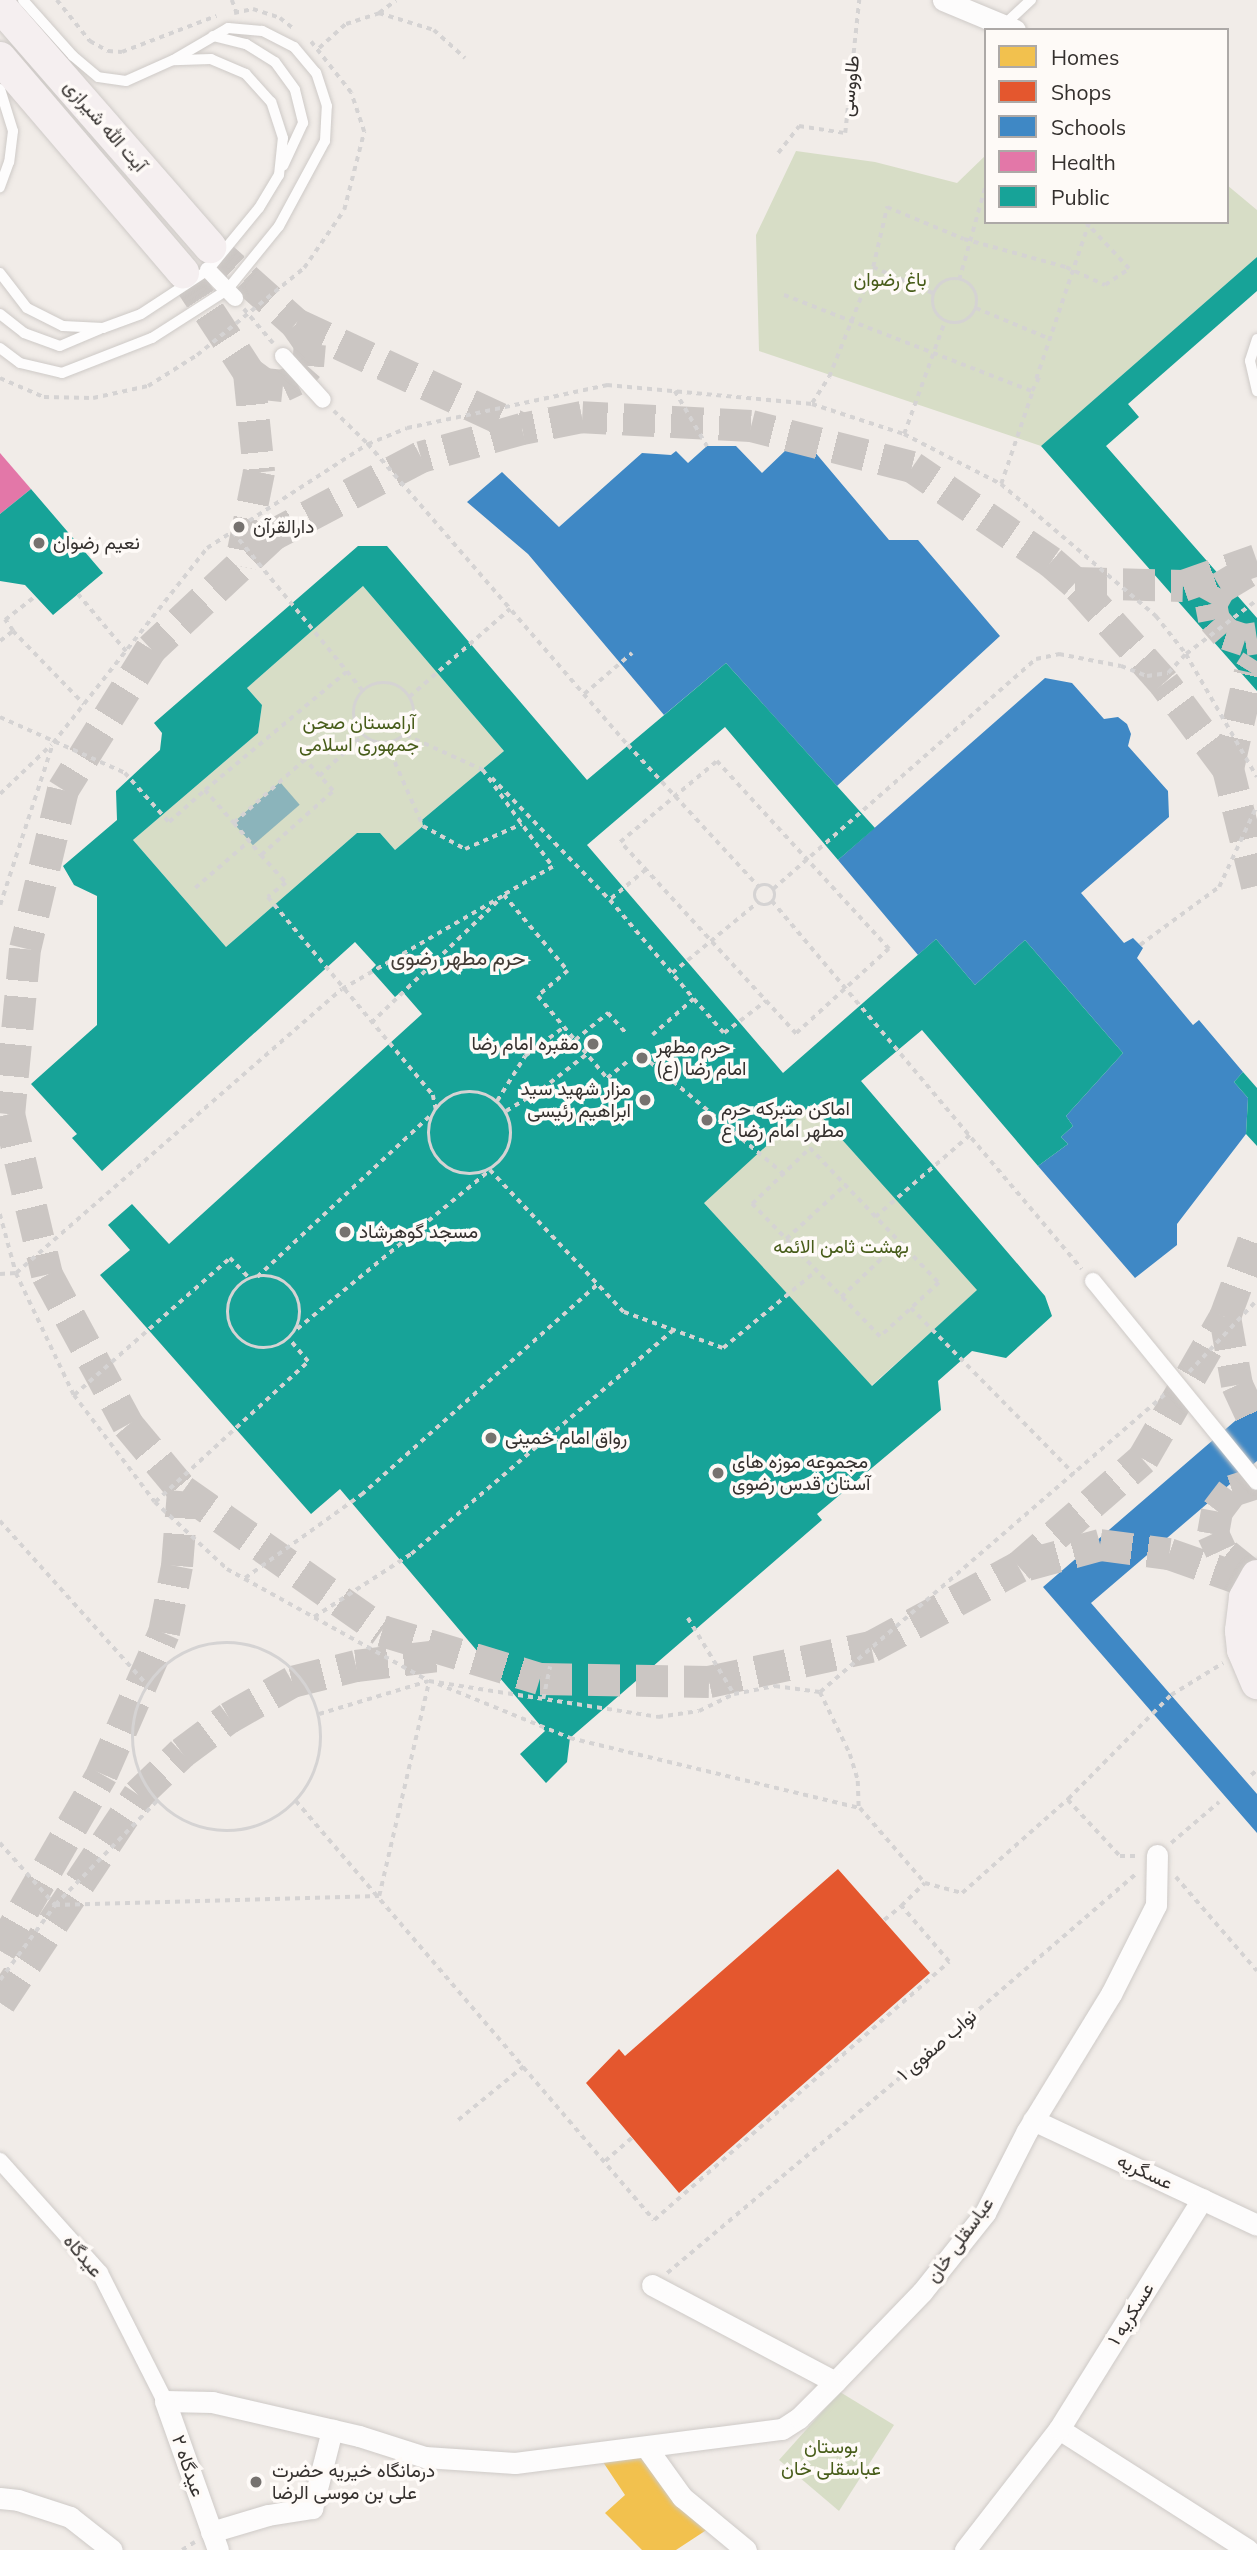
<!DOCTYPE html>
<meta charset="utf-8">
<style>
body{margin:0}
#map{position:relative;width:1257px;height:2550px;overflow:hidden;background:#f1ece8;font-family:Mulish,Vazirmatn,sans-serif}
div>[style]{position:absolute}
.green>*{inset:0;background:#d7ddc6;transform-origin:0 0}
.water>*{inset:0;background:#8bb4bb;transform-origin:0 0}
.homes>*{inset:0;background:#f2c14e}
.shops>*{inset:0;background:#e4572e}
.schools>*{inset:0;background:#3f88c5}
.health>*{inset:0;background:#e377a8}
.public>*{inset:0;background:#17a398}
.primary-tunnel>*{height:32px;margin-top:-16px;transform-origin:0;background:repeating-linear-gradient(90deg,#cbc6c3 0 32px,transparent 0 48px)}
.path>*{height:3.5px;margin-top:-1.75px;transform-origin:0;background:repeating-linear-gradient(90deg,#d5d3d3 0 5px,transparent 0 10px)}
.path>.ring{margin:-1.75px;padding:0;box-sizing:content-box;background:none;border:3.5px solid #d5d3d3;border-radius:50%}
.roads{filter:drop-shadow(0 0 2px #cecac7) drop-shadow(0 0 2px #cecac7)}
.service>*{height:10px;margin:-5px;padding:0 5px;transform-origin:5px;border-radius:5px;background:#fdfcfc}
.pedestrian>*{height:16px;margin:-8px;padding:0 8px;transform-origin:8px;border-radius:8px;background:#fdfcfc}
.minor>*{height:21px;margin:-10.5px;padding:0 10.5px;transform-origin:10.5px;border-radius:10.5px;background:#fdfcfc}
.primary>*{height:32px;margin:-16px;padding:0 16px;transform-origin:16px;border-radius:16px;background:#f5eff0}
.dots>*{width:19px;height:19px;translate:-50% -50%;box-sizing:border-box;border:4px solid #fefaf7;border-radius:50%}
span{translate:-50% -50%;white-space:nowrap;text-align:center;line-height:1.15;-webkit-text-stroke:7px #fefaf7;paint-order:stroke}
.street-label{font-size:19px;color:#34302e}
.park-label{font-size:19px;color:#475c19}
.poi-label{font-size:19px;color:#34302e}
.left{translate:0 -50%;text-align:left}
.right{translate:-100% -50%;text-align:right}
.neighbourhood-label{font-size:21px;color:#433c36}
.legend{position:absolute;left:984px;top:28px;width:245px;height:196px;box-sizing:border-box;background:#fefaf7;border:2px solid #ada9a7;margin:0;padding:9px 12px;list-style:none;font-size:21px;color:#34302e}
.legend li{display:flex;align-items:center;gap:14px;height:35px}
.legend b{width:35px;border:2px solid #ada9a7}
</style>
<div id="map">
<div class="green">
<i style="clip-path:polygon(796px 151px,875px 162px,957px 183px,986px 155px,986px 222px,1227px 222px,1227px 185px,1257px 210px,1257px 257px,1041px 446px,759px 351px,756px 235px)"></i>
<i style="clip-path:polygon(363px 586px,504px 751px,422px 820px,423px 826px,395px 850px,380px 833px,357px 833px,226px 947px,133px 840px,258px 733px,262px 705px,247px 688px)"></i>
<i style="left:811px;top:1105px;width:249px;height:145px;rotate:48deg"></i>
<i style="clip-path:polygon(840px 2392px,894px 2425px,839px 2511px,779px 2460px)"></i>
</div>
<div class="water">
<i style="left:280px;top:782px;width:30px;height:62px;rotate:49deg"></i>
</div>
<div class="homes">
<i style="clip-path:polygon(643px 2451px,711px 2527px,676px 2550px,642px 2550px,605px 2513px,625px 2495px,599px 2456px)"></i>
</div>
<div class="shops">
<i style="clip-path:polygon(838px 1869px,930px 1973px,679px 2193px,586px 2083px,619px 2049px,625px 2056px)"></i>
</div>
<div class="schools">
<i style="clip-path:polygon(707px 446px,736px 446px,762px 473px,787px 449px,814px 451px,889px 540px,918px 540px,1000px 636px,837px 786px,726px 663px,664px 715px,528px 554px,467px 502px,502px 472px,559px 527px,642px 453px,671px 455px,676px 451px,688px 463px)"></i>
<i style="clip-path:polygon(1045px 678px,1072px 683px,1104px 719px,1118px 717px,1127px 724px,1131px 734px,1128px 746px,1168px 791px,1169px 817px,1081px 893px,1124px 943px,1133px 938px,1143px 948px,1137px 958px,1193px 1025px,1199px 1020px,1243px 1072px,1234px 1082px,1248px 1098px,1246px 1134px,1177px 1224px,1177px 1245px,1135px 1278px,1038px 1166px,1068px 1144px,1061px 1137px,1073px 1126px,1066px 1116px,1123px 1053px,1025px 940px,975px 985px,936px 939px,918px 955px,838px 860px)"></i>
<i style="clip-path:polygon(1257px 1402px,1257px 1461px,1091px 1603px,1257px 1794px,1257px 1833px,1043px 1587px)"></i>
</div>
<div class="health">
<i style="clip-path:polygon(0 453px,31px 489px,0 514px)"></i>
</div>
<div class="public">
<i style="clip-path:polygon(1257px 257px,1257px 291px,1128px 404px,1139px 417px,1106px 446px,1257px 618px,1257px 691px,1041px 446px)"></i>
<i style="clip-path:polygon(31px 489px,103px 573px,53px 615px,25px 585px,0 581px,0 514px)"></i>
<i style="clip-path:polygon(evenodd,358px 546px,387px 546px,587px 780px,726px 663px,875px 828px,838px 860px,725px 727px,587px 845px,783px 1073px,936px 939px,975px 985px,1025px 940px,1123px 1053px,1066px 1116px,1073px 1126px,1061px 1137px,1068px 1144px,1038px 1166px,922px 1030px,861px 1081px,1045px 1296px,1052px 1316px,1006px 1358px,972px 1351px,938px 1381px,941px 1410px,817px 1514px,822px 1520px,570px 1738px,567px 1762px,546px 1783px,520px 1754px,545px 1731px,340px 1489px,311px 1514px,100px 1275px,130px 1250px,108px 1225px,132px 1204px,169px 1244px,422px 1014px,402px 991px,395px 997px,371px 970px,376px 965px,355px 942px,102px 1171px,72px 1138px,77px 1134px,31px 1084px,97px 1025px,97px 896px,74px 885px,63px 866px,117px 820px,116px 791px,160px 750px,162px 733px,154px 723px,358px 546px,363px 586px,504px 751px,422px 820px,423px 826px,395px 850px,380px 833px,357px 833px,226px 947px,133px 840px,258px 733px,262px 705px,247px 688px,363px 586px,358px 546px,811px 1105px,977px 1290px,872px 1386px,704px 1203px,811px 1105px)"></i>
<i style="clip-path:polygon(1243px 1072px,1257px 1088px,1257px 1146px,1246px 1134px,1248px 1098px,1234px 1082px)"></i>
</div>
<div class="primary-tunnel">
<i style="left:210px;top:247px;width:115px;rotate:41.8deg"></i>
<i style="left:296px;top:324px;width:249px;rotate:24.9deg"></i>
<i style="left:183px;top:272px;width:121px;rotate:56.8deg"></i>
<i style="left:249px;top:373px;width:100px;rotate:84.2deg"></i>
<i style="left:259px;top:472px;width:96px;rotate:101.4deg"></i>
<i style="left:249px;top:373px;width:19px;rotate:36deg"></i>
<i style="left:264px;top:384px;width:19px;rotate:6deg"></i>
<i style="left:283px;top:386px;width:14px;rotate:-25deg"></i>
<i style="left:296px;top:380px;width:18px;rotate:-49deg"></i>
<i style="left:308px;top:366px;width:22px;rotate:-85deg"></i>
<i style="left:310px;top:344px;width:24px;rotate:-125deg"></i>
<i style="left:1247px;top:572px;width:31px;rotate:149deg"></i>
<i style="left:1220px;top:588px;width:18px;rotate:119deg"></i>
<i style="left:1211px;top:604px;width:16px;rotate:79deg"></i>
<i style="left:1214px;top:620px;width:18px;rotate:49deg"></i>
<i style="left:1226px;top:634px;width:20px;rotate:18deg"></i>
<i style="left:1245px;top:640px;width:12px;rotate:-9deg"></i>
<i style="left:1075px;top:583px;width:108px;rotate:1.6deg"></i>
<i style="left:1183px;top:586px;width:78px;rotate:-19.4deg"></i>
<i style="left:1228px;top:769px;width:99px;rotate:-77.2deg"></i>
<i style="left:1250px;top:672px;width:13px;rotate:-58deg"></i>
<i style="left:1257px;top:886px;width:121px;rotate:-103.9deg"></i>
<i style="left:1228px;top:769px;width:107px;rotate:-126.7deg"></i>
<i style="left:1164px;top:683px;width:134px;rotate:-131.7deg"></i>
<i style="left:1075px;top:583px;width:32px;rotate:-139deg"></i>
<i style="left:1051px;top:562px;width:168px;rotate:-145.6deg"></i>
<i style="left:912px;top:467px;width:166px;rotate:-165.7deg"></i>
<i style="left:751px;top:426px;width:169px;rotate:-177deg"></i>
<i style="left:582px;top:417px;width:61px;rotate:168.7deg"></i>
<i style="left:522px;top:429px;width:105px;rotate:164.5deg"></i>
<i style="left:421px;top:457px;width:167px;rotate:152.2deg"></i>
<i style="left:273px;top:535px;width:167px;rotate:136.9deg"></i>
<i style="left:151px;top:649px;width:166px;rotate:122deg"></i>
<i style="left:63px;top:790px;width:163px;rotate:103.4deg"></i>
<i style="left:25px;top:949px;width:166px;rotate:95.5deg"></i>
<i style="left:9px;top:1114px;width:165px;rotate:76.7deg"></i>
<i style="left:47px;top:1275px;width:170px;rotate:61.6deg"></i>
<i style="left:128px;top:1425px;width:86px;rotate:50.2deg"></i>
<i style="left:183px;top:1491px;width:243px;rotate:35.1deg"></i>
<i style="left:382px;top:1631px;width:165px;rotate:16.9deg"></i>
<i style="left:540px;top:1679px;width:169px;rotate:1deg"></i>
<i style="left:709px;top:1682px;width:166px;rotate:-12.2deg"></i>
<i style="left:871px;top:1647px;width:168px;rotate:-28.4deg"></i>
<i style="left:1019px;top:1567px;width:164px;rotate:-41.1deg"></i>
<i style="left:1143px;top:1459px;width:164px;rotate:-60deg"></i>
<i style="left:1225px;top:1317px;width:92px;rotate:-69.6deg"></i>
<i style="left:1225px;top:1317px;width:69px;rotate:80deg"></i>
<i style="left:1237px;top:1385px;width:47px;rotate:65.1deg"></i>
<i style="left:1027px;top:1565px;width:76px;rotate:-15.3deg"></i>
<i style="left:1100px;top:1545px;width:70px;rotate:7.4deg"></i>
<i style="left:1169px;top:1554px;width:93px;rotate:19.4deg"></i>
<i style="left:1251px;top:1575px;width:38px;rotate:-141deg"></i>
<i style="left:1221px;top:1551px;width:19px;rotate:-115deg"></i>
<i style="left:1213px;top:1534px;width:23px;rotate:-80deg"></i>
<i style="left:1217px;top:1511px;width:25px;rotate:-53deg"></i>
<i style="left:1232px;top:1491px;width:26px;rotate:-18deg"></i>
<i style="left:0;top:1951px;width:204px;rotate:-60deg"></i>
<i style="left:102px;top:1774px;width:154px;rotate:-66.3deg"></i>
<i style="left:164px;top:1633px;width:68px;rotate:-79deg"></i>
<i style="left:177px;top:1566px;width:75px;rotate:-85.4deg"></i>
<i style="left:0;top:2003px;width:250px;rotate:-56.4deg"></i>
<i style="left:138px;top:1795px;width:61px;rotate:-43.7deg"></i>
<i style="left:182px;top:1753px;width:59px;rotate:-36.7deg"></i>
<i style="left:229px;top:1718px;width:73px;rotate:-29.7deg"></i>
<i style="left:292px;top:1682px;width:66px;rotate:-14deg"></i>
<i style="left:356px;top:1666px;width:90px;rotate:-7deg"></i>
</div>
<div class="path">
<i style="left:57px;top:0;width:53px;rotate:51.2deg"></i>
<i style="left:90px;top:41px;width:21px;rotate:29deg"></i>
<i style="left:108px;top:51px;width:14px;rotate:4deg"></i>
<i style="left:122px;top:52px;width:101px;rotate:-21deg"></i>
<i style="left:232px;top:0;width:12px;rotate:70deg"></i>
<i style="left:234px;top:13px;width:19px;rotate:-12deg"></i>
<i style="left:253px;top:9px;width:28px;rotate:18deg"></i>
<i style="left:280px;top:18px;width:18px;rotate:38deg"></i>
<i style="left:379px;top:13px;width:21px;rotate:-37deg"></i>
<i style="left:319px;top:48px;width:36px;rotate:-42deg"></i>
<i style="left:346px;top:24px;width:35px;rotate:-18deg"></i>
<i style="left:379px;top:13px;width:58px;rotate:17.2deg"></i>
<i style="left:434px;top:30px;width:42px;rotate:42.1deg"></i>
<i style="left:778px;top:153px;width:34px;rotate:-52deg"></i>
<i style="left:799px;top:126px;width:47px;rotate:8.7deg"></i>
<i style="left:845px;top:133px;width:134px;rotate:-84deg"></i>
<i style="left:873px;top:267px;width:68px;rotate:23.5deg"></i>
<i class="ring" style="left:933px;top:279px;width:40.5px;height:40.5px"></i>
<i style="left:959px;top:280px;width:100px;rotate:-74.3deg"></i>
<i style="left:784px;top:295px;width:266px;rotate:21.2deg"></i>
<i style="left:1032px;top:391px;width:16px;rotate:-63deg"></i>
<i style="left:976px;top:308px;width:80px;rotate:22.7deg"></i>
<i style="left:244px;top:309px;width:45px;rotate:49.5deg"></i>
<i style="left:0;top:378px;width:48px;rotate:23.4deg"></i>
<i style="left:44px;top:397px;width:49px;rotate:1.2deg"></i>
<i style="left:93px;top:398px;width:56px;rotate:-12.3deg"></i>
<i style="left:148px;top:386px;width:58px;rotate:-32.3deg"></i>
<i style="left:197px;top:355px;width:138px;rotate:-39.1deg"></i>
<i style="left:304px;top:268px;width:70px;rotate:-55.4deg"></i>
<i style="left:344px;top:210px;width:81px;rotate:-75.6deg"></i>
<i style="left:364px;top:132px;width:41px;rotate:-108.4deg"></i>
<i style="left:351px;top:93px;width:65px;rotate:-128.1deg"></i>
<i style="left:1036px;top:379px;width:166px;rotate:-71.3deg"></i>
<i style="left:675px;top:391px;width:64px;rotate:59.8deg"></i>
<i style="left:812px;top:403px;width:31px;rotate:-57deg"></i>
<i style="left:829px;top:377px;width:118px;rotate:-68.2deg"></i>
<i style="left:873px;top:267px;width:62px;rotate:-76.9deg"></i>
<i style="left:887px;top:207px;width:83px;rotate:22.6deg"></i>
<i style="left:964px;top:239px;width:106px;rotate:15.4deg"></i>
<i style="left:1066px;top:267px;width:43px;rotate:24.8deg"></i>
<i style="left:1105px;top:285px;width:29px;rotate:-34deg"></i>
<i style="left:1129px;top:269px;width:64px;rotate:-133.1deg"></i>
<i style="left:334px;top:411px;width:47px;rotate:44.1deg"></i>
<i style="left:368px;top:444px;width:398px;rotate:49.2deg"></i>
<i style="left:628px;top:745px;width:193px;rotate:47.3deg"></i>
<i style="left:904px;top:434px;width:120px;rotate:-70.1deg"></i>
<i style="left:1001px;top:484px;width:99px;rotate:-71.2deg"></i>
<i style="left:233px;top:532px;width:205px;rotate:50.7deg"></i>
<i style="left:78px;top:594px;width:75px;rotate:49.9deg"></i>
<i style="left:13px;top:631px;width:14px;rotate:-126deg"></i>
<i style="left:5px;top:620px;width:39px;rotate:-38deg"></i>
<i style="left:0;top:641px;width:16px;rotate:-38deg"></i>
<i style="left:13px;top:631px;width:102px;rotate:45.8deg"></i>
<i class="ring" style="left:354px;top:683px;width:56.5px;height:56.5px"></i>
<i style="left:584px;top:694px;width:63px;rotate:-40.5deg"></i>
<i style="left:409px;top:697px;width:134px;rotate:-41.1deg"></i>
<i style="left:0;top:717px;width:137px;rotate:24.1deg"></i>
<i style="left:125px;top:773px;width:66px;rotate:48.1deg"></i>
<i style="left:169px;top:822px;width:48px;rotate:-41.6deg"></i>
<i style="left:205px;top:790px;width:44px;rotate:48.7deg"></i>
<i style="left:234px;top:823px;width:42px;rotate:49.8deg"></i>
<i style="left:261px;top:855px;width:96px;rotate:-41.6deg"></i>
<i style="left:333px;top:791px;width:42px;rotate:-132.1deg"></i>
<i style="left:305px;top:760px;width:95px;rotate:138.4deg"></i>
<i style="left:406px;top:735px;width:85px;rotate:24.4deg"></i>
<i style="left:483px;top:770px;width:120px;rotate:54.2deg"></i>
<i style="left:553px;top:867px;width:56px;rotate:150.3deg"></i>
<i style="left:504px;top:895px;width:99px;rotate:49.9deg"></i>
<i style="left:568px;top:971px;width:39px;rotate:140deg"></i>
<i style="left:538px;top:996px;width:107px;rotate:49.9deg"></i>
<i style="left:607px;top:1078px;width:27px;rotate:-39deg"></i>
<i style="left:387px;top:744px;width:90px;rotate:66.3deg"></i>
<i style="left:423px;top:826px;width:48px;rotate:28.7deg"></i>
<i style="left:465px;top:849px;width:62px;rotate:-23.7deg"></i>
<i style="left:717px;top:761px;width:255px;rotate:47.5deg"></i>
<i style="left:889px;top:949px;width:126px;rotate:137.6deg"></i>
<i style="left:796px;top:1034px;width:260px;rotate:-132.5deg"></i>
<i style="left:620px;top:842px;width:126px;rotate:-39.9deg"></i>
<i style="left:319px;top:776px;width:60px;rotate:-43deg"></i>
<i style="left:492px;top:778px;width:170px;rotate:46deg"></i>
<i style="left:205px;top:790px;width:184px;rotate:-39.9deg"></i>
<i style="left:0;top:794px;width:71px;rotate:-43.9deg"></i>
<i style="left:261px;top:855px;width:38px;rotate:48deg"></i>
<i style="left:286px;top:883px;width:23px;rotate:142deg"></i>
<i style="left:268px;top:897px;width:258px;rotate:50.2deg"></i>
<i style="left:433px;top:1095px;width:14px;rotate:78deg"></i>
<i style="left:646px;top:870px;width:47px;rotate:140.2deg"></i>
<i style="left:610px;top:900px;width:130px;rotate:49.7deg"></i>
<i style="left:694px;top:999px;width:55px;rotate:138.7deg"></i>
<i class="ring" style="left:755px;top:885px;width:16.5px;height:16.5px"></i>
<i style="left:195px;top:888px;width:72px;rotate:-41deg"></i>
<i style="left:773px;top:889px;width:349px;rotate:-41.2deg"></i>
<i style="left:1036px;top:659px;width:24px;rotate:-12deg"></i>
<i style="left:1059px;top:654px;width:63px;rotate:11deg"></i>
<i style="left:1121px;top:666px;width:28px;rotate:21deg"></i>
<i style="left:1147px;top:676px;width:21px;rotate:-8deg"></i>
<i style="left:1168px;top:673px;width:26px;rotate:-47deg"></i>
<i style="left:1186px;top:654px;width:89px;rotate:-37.3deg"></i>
<i style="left:772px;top:901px;width:481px;rotate:49.9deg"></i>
<i style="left:0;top:905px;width:170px;rotate:-71.9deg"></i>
<i style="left:53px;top:743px;width:248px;rotate:-51.7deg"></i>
<i style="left:207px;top:548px;width:192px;rotate:-32.9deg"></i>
<i style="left:368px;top:444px;width:42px;rotate:-22.3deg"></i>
<i style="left:407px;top:428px;width:205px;rotate:-12.1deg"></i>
<i style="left:607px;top:385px;width:206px;rotate:5.3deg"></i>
<i style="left:812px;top:404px;width:97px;rotate:18.1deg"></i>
<i style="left:904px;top:434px;width:109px;rotate:27.3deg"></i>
<i style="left:1001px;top:484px;width:204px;rotate:40.4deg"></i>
<i style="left:1156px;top:616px;width:48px;rotate:51.7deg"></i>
<i style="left:1186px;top:654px;width:142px;rotate:60deg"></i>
<i style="left:1140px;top:945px;width:98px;rotate:-36.3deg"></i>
<i style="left:1219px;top:887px;width:90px;rotate:-65.1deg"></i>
<i style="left:672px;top:973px;width:112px;rotate:-39.5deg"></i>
<i style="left:694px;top:999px;width:45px;rotate:48.6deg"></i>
<i style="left:724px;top:1033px;width:53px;rotate:-37.3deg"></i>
<i style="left:371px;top:1023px;width:179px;rotate:-43.9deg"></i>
<i style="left:575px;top:1040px;width:43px;rotate:-39.3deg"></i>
<i style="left:608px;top:1013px;width:28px;rotate:48deg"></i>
<i style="left:650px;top:1062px;width:175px;rotate:39.9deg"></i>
<i class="ring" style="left:429px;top:1092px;width:78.5px;height:78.5px"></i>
<i style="left:497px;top:1101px;width:53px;rotate:-58.1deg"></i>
<i style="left:525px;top:1056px;width:49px;rotate:-36.6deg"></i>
<i style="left:506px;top:1111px;width:42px;rotate:-31.4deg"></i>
<i style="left:542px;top:1089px;width:57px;rotate:-37.9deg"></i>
<i style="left:810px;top:1148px;width:187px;rotate:46.3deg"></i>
<i style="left:939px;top:1283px;width:80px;rotate:137.5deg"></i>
<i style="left:880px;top:1337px;width:185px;rotate:-133.9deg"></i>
<i style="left:752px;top:1204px;width:81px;rotate:-44deg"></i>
<i style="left:0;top:1214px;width:61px;rotate:74.8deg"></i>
<i style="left:16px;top:1273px;width:135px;rotate:64.6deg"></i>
<i style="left:74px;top:1395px;width:134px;rotate:52.9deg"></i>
<i style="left:155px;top:1502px;width:98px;rotate:42.9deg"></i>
<i style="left:227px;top:1569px;width:231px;rotate:29deg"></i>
<i style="left:429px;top:1681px;width:232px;rotate:8.9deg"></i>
<i style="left:658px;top:1717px;width:41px;rotate:-8.3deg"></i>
<i style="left:699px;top:1711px;width:39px;rotate:-26deg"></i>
<i style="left:734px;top:1694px;width:42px;rotate:-11deg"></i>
<i style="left:775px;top:1686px;width:45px;rotate:7.6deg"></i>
<i style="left:820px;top:1692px;width:456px;rotate:-40.8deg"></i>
<i style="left:875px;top:1217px;width:125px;rotate:-40.8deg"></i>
<i style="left:786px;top:1239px;width:81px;rotate:-42.5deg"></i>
<i style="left:0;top:1274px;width:16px;rotate:-4deg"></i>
<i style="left:16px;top:1273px;width:432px;rotate:-41.1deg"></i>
<i style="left:342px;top:989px;width:187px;rotate:-30.1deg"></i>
<i class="ring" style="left:228px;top:1276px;width:68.5px;height:68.5px"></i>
<i style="left:257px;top:1277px;width:238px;rotate:-43deg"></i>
<i style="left:841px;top:1297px;width:80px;rotate:-43.5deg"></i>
<i style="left:911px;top:1308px;width:233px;rotate:45.5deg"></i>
<i style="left:297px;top:1329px;width:250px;rotate:-39.5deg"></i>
<i style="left:490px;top:1170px;width:195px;rotate:46.7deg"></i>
<i style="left:624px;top:1312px;width:105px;rotate:20deg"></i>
<i style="left:723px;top:1348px;width:121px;rotate:-39.6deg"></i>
<i style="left:1189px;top:1372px;width:99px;rotate:-46.6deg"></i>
<i style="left:74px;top:1395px;width:208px;rotate:-41.3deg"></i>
<i style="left:230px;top:1258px;width:28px;rotate:46deg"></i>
<i style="left:155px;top:1502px;width:207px;rotate:-42.5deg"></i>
<i style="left:308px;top:1362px;width:30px;rotate:-130deg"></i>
<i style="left:0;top:1521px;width:220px;rotate:48.1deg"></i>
<i style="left:245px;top:1578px;width:143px;rotate:-35.6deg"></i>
<i style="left:361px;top:1495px;width:317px;rotate:-41.7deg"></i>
<i style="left:314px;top:1617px;width:116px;rotate:-33deg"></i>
<i style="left:411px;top:1554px;width:345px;rotate:-40.5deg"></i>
<i style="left:688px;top:1618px;width:89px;rotate:58.8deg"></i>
<i class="ring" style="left:133px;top:1643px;width:184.5px;height:184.5px"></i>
<i style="left:438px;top:1684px;width:143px;rotate:22.2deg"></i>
<i style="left:570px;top:1738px;width:298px;rotate:13.6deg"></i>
<i style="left:860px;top:1808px;width:99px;rotate:49.1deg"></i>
<i style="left:925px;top:1883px;width:38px;rotate:15deg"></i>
<i style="left:962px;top:1893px;width:142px;rotate:-41.6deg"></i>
<i style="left:1068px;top:1799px;width:146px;rotate:-45.3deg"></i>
<i style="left:1171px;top:1695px;width:61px;rotate:-31.6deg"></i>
<i style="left:820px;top:1692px;width:69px;rotate:64.2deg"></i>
<i style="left:850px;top:1754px;width:28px;rotate:73deg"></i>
<i style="left:858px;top:1781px;width:27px;rotate:88deg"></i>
<i style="left:543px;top:1699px;width:33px;rotate:-78deg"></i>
<i style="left:319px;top:1714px;width:114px;rotate:-16.8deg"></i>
<i style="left:1251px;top:1775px;width:8px;rotate:-40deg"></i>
<i style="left:1068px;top:1800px;width:76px;rotate:47.1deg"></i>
<i style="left:1120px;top:1856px;width:17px"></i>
<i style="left:296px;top:1801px;width:551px;rotate:49.49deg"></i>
<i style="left:654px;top:2220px;width:392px;rotate:-41.2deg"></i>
<i style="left:949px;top:1962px;width:74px;rotate:-130.6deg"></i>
<i style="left:901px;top:1906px;width:33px;rotate:-44deg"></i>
<i style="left:0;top:1843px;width:83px;rotate:48.4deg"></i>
<i style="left:55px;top:1905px;width:324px;rotate:-1.6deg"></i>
<i style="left:379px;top:1896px;width:221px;rotate:-76.9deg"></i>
<i style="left:1171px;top:1843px;width:63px;rotate:-40.5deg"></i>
<i style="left:1176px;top:1877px;width:124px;rotate:49.2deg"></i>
<i style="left:884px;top:1920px;width:22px;rotate:-39deg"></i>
<i style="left:0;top:1980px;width:93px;rotate:-53.7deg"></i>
<i style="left:55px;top:1905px;width:146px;rotate:-45.6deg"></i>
<i style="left:458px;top:2120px;width:85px;rotate:-39.3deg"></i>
<i style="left:605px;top:2161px;width:37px;rotate:-41deg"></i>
<i style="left:667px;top:2273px;width:319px;rotate:-40deg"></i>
<i style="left:911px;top:2068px;width:297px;rotate:-40.8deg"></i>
<i style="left:182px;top:2550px;width:15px;rotate:-32deg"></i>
</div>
<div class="roads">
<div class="service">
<i style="left:1004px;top:25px;width:37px;rotate:-43deg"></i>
<i style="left:213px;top:36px;width:34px;rotate:14deg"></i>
<i style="left:246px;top:44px;width:34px;rotate:32deg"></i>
<i style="left:275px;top:62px;width:34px;rotate:54deg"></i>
<i style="left:295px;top:90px;width:34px;rotate:76deg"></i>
<i style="left:303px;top:123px;width:47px;rotate:114.9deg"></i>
<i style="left:0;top:89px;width:44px;rotate:72.8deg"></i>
<i style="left:13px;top:131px;width:31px;rotate:97deg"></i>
<i style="left:9px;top:162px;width:27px;rotate:110deg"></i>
<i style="left:0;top:273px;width:44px;rotate:52.4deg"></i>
<i style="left:27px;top:308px;width:40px;rotate:26.6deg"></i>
<i style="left:63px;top:326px;width:40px;rotate:2.9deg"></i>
<i style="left:103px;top:328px;width:40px;rotate:-20.2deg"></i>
<i style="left:141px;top:314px;width:80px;rotate:-33.3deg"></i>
<i style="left:208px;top:270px;width:80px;rotate:-50.6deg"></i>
<i style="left:259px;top:208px;width:39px;rotate:-59deg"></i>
<i style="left:279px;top:175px;width:37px;rotate:-84deg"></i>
<i style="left:283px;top:138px;width:38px;rotate:-108deg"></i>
<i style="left:271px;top:102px;width:38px;rotate:-132deg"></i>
<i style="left:246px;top:74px;width:38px;rotate:-157deg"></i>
<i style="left:211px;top:59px;width:38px;rotate:178deg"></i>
<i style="left:173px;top:60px;width:51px;rotate:155.9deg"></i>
<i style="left:126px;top:81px;width:28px;rotate:-172deg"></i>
<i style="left:98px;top:77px;width:33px;rotate:-140deg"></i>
<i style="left:73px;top:56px;width:75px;rotate:-131.8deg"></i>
<i style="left:0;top:314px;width:31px;rotate:38deg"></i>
<i style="left:24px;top:333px;width:38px;rotate:20deg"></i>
<i style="left:60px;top:346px;width:43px;rotate:-23deg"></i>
<i style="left:1257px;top:339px;width:23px;rotate:108deg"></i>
<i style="left:1250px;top:361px;width:31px;rotate:77deg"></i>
<i style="left:0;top:348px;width:25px;rotate:37deg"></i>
<i style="left:20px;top:363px;width:43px;rotate:13.4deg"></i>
<i style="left:62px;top:373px;width:97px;rotate:-21.3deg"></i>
<i style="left:152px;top:338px;width:89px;rotate:-32.6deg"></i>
<i style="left:227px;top:290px;width:82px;rotate:-50.9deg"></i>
<i style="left:279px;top:226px;width:97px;rotate:-61.6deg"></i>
<i style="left:325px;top:141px;width:35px;rotate:-87deg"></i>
<i style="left:327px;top:106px;width:35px;rotate:-108deg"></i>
<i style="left:316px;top:73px;width:34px;rotate:-130deg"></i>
<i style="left:294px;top:47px;width:36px;rotate:-153deg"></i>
<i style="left:262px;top:31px;width:34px;rotate:-175deg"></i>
<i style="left:228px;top:28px;width:61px;rotate:149.7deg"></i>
</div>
<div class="pedestrian">
<i style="left:208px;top:270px;width:39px;rotate:46deg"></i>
<i style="left:283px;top:356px;width:59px;rotate:47.7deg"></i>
<i style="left:1093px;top:1281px;width:259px;rotate:50.8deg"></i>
<i style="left:0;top:2161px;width:150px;rotate:48.2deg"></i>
<i style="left:100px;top:2273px;width:144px;rotate:63.1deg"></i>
</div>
<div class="minor">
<i style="left:943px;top:0;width:78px;rotate:22.6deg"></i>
<i style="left:1033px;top:2120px;width:247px;rotate:25.1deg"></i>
<i style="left:652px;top:2285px;width:207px;rotate:27.9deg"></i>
<i style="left:835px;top:2382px;width:125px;rotate:-46deg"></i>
<i style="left:922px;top:2292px;width:101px;rotate:-51.4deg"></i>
<i style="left:985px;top:2213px;width:92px;rotate:-62.9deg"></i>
<i style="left:1027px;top:2131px;width:161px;rotate:-58.5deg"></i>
<i style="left:1111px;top:1994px;width:100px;rotate:-63.2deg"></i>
<i style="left:1156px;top:1905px;width:50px;rotate:-88.9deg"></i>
<i style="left:1059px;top:2429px;width:224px;rotate:32.6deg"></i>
<i style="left:646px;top:2447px;width:62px;rotate:54.2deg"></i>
<i style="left:682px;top:2497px;width:83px;rotate:39.6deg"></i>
<i style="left:0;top:2498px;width:18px;rotate:6deg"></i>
<i style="left:18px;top:2500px;width:55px;rotate:18.1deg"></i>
<i style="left:70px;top:2517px;width:53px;rotate:38.2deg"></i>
<i style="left:211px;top:2532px;width:59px;rotate:-16.6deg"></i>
<i style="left:268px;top:2515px;width:45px;rotate:-9deg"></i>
<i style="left:312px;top:2508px;width:81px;rotate:-75.6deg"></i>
<i style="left:218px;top:2550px;width:158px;rotate:-109.6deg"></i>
<i style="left:165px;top:2401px;width:47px;rotate:1.2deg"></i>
<i style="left:212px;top:2402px;width:151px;rotate:13deg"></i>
<i style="left:359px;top:2436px;width:69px;rotate:17.7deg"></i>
<i style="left:425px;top:2457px;width:90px;rotate:3.8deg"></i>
<i style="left:515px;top:2463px;width:269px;rotate:-7.3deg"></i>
<i style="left:782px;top:2429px;width:20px;rotate:-33deg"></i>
<i style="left:799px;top:2418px;width:51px;rotate:-45deg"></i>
<i style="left:965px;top:2550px;width:153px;rotate:-52.2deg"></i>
<i style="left:1059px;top:2429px;width:271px;rotate:-58.1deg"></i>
</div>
<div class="primary">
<i style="left:0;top:6px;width:320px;rotate:48.9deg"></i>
<i style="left:0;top:58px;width:282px;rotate:49.5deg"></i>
<i style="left:1257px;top:1576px;width:25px;rotate:119deg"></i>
<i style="left:1245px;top:1598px;width:33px;rotate:97deg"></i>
<i style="left:1241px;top:1631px;width:19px;rotate:84deg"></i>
<i style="left:1243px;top:1650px;width:36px;rotate:67deg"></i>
</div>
</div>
<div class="dots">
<i style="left:239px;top:527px;background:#76726f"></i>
<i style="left:39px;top:543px;background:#76726f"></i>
<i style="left:593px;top:1044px;background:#76726f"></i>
<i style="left:642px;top:1058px;background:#76726f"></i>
<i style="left:645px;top:1100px;background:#76726f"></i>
<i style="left:707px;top:1120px;background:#76726f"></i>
<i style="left:345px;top:1232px;background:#76726f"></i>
<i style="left:491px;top:1438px;background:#76726f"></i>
<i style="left:718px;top:1473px;background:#76726f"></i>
<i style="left:256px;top:2482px;background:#76726f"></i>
</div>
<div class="street-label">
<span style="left:850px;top:86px;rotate:-84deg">طاووسی</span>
<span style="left:105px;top:126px;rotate:49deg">آیت الله شیرازی</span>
<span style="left:937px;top:2045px;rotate:-41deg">نواب صفوی ۱</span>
<span style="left:1145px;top:2172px;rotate:25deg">عسگریه</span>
<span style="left:960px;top:2240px;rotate:-54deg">عباسقلی خان</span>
<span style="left:83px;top:2256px;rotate:50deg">عیدگاه</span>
<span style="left:1131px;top:2314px;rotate:-58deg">عسکریه ۱</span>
<span style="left:188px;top:2466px;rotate:71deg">عیدگاه ۲</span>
</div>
<div class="park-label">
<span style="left:890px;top:280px">باغ رضوان</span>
<span style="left:359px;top:734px">آرامستان صحن<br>جمهوری اسلامی</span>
<span style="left:841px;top:1247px">بهشت ثامن الائمه</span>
<span style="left:831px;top:2458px">بوستان<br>عباسقلی خان</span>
</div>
<div class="poi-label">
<span class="left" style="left:253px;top:527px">دارالقرآن</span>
<span class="left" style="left:53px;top:543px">نعیم رضوان</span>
<span class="right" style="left:579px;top:1044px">مقبره امام رضا</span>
<span class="left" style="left:656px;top:1058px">حرم مطهر<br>امام رضا (ع)</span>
<span class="right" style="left:631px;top:1100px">مزار شهید سید<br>ابراهیم رئیسی</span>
<span class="left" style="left:721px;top:1120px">اماکن متبرکه حرم<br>مطهر امام رضا ع</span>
<span class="left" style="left:359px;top:1232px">مسجد گوهرشاد</span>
<span class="left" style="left:505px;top:1438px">رواق امام خمینی</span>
<span class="left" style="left:732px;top:1473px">مجموعه موزه های<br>آستان قدس رضوی</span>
<span class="left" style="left:272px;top:2482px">درمانگاه خیریه حضرت<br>علی بن موسی الرضا</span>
</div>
<div class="neighbourhood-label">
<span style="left:458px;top:957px">حرم مطهر رضوی</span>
</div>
<ul class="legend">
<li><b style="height:19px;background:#f2c14e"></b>Homes</li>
<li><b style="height:19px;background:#e4572e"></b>Shops</li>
<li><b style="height:19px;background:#3f88c5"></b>Schools</li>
<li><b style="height:19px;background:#e377a8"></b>Health</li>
<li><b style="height:19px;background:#17a398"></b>Public</li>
</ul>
</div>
